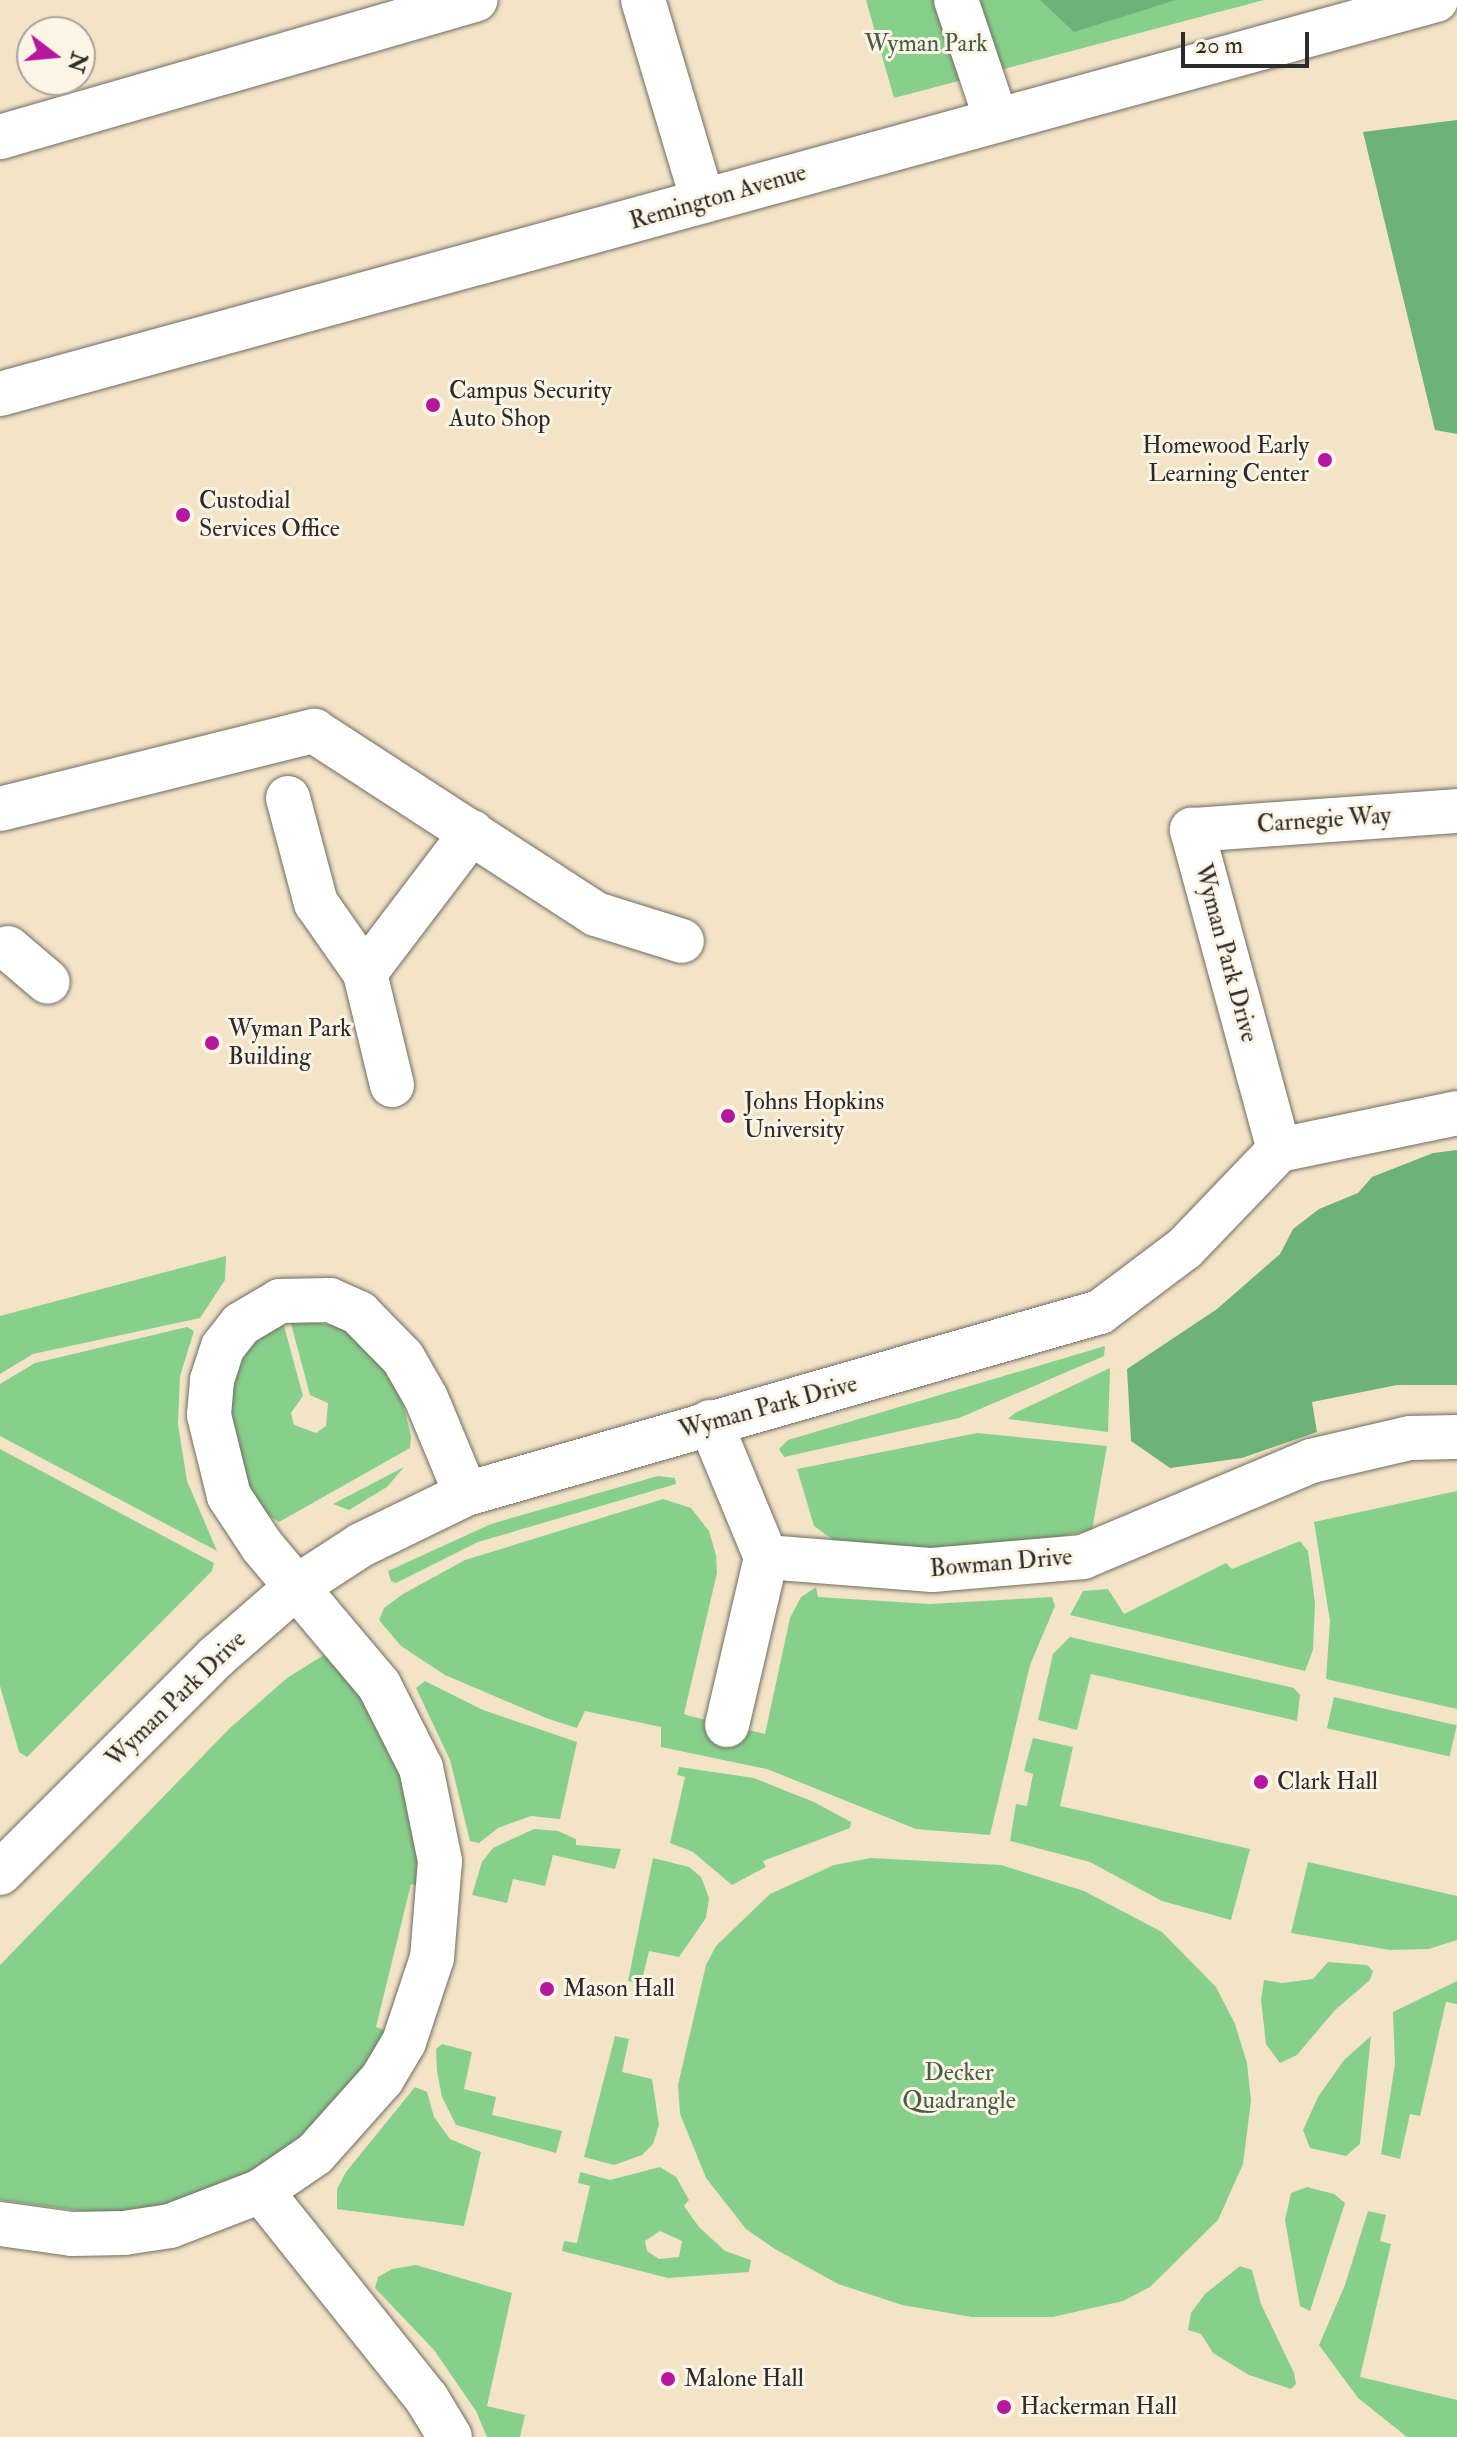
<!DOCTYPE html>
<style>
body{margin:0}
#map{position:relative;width:1457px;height:2437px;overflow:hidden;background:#f3e4c8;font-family:"IM FELL Double Pica",serif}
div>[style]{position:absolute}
.green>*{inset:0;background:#87d08c;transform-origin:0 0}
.forest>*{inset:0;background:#6db278}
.roads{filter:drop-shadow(0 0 2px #716c62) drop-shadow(0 0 2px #716c62)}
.minor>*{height:44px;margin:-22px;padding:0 22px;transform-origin:22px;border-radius:22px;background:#fff}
.dots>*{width:22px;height:22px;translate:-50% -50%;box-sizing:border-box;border:4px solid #fcf5e5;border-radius:50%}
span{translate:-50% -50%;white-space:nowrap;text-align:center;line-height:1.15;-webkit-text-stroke:6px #fcf5e5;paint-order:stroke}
.park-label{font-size:24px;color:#475d48}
.street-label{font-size:24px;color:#2b2b2b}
.poi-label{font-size:24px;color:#2b2b2b}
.left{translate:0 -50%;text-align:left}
.right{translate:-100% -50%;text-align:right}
.north{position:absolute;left:16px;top:16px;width:80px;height:80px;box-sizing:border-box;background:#fcf5e5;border:2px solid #a8a49b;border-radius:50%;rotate:106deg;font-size:22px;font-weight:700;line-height:32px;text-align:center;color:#2b2b2b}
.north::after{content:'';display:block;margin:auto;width:28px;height:36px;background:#b5179e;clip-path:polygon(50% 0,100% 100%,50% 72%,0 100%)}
.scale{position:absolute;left:1181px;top:32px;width:128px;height:36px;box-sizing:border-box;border:4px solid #2b2b2b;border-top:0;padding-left:10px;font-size:24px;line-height:28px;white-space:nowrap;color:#2b2b2b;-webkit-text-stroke:6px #fcf5e5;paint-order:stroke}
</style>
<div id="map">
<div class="green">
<i style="clip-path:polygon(866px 0,1264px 0,894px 98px)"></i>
<i style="clip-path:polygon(226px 1256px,225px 1280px,200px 1318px,33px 1354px,0 1374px,0 1316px)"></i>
<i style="clip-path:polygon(290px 1320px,342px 1326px,374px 1353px,400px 1391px,411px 1436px,410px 1448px,279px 1522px,262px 1511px,240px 1473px,228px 1394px,240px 1354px,283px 1322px,303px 1396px,291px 1413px,294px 1425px,316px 1433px,326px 1426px,328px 1403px,310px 1395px)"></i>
<i style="clip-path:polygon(187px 1327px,194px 1331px,180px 1376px,178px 1424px,187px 1481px,217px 1551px,0 1436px,0 1384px,35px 1363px)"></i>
<i style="clip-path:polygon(1105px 1346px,1104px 1356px,959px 1418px,784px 1457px,779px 1449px,788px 1440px)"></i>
<i style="clip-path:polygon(1110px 1368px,1108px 1432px,1008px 1419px,1015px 1413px)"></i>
<i style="clip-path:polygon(977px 1433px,1107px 1446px,1092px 1530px,1039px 1541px,922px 1549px,836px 1542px,814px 1526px,797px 1469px)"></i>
<i style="clip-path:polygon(0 1449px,214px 1563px,212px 1571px,27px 1757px,19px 1752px,0 1686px)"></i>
<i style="clip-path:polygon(404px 1467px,387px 1487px,349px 1510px,333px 1504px)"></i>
<i style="clip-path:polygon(658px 1476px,675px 1478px,676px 1484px,478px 1542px,396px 1583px,391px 1581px,388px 1571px,491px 1524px)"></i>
<i style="clip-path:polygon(1457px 1491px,1457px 1709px,1326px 1679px,1330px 1621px,1314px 1522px)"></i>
<i style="clip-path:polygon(663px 1499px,691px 1508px,709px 1531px,716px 1555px,717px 1573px,684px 1714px,690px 1716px,765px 1734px,790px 1618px,801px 1597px,816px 1587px,818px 1597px,930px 1604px,1052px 1597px,1055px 1606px,1030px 1665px,990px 1835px,916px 1829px,767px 1769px,661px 1747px,661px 1727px,585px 1711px,577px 1728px,546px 1718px,445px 1675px,401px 1646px,379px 1620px,384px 1608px,403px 1594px,465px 1560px)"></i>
<i style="clip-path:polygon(1300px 1541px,1308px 1551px,1315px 1603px,1313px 1650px,1305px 1671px,1070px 1615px,1083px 1591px,1108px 1589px,1124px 1614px,1226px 1563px,1232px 1569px)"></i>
<i style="clip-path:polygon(1070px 1637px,1294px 1688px,1300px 1695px,1297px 1721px,1091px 1674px,1077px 1730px,1038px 1720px,1053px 1654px)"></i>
<i style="clip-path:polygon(324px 1655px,360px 1693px,406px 1787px,415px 1825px,421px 1886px,411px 1884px,376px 2027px,387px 2031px,365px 2066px,312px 2127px,263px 2166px,192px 2198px,113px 2215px,0 2200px,0 1965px,230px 1728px,287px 1678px)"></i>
<i style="clip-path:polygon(425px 1681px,483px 1710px,577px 1742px,560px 1819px,531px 1816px,498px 1828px,479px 1843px,470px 1841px,450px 1760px,416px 1688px)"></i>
<i style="left:1334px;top:1697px;width:126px;height:32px;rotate:13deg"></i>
<i style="clip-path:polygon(1033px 1738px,1073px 1747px,1060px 1806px,1250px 1849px,1231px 1920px,1162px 1901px,1090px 1862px,1010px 1841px,1016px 1804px,1027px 1806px,1033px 1774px,1024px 1771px)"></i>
<i style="clip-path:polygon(679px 1767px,754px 1778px,814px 1802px,851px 1822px,850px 1828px,763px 1861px,766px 1867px,732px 1885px,693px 1852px,670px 1843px,685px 1777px,677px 1775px)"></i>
<i style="clip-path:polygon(534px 1829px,558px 1831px,576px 1839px,576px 1845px,621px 1849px,615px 1869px,553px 1855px,545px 1886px,513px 1879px,507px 1903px,472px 1895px,482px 1862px,493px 1848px)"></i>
<i style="clip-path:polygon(653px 1858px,689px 1867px,701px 1877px,709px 1898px,706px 1918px,679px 1957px,649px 1951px,641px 1984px,628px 1981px)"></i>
<i style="clip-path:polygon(871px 1858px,1001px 1865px,1084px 1891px,1162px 1932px,1216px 1987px,1235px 2024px,1247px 2063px,1251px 2101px,1243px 2164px,1218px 2220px,1150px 2287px,1123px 2301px,1053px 2317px,972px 2317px,902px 2305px,838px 2284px,775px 2249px,746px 2229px,706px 2178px,680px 2114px,678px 2085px,706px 1965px,716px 1946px,770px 1894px,834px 1865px)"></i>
<i style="clip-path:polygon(1308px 1862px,1457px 1896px,1457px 1940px,1429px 1949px,1390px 1950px,1291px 1933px)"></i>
<i style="clip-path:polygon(1328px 1962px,1367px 1965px,1373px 1971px,1370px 1980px,1335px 2010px,1297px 2055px,1280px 2063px,1266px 2044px,1261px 2000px,1264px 1980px,1282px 1983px,1313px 1979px)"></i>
<i style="clip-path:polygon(1457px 1981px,1457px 2004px,1446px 2002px,1420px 2116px,1410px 2114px,1400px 2159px,1381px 2154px,1395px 2064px,1393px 2012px)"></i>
<i style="clip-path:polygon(615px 2036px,629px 2039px,622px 2072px,652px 2079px,659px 2125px,653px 2144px,642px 2155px,614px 2165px,584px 2157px)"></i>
<i style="clip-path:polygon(1371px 2036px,1360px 2144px,1346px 2156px,1310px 2148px,1303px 2130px,1318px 2097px,1344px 2060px)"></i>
<i style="clip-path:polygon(442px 2044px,472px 2052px,464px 2089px,496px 2097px,492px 2115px,562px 2131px,556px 2153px,456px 2125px,442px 2097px,437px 2072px,436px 2049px)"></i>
<i style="clip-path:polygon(415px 2087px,427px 2092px,434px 2117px,450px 2139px,481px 2152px,464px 2226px,337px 2209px,337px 2189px,346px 2172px)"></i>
<i style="clip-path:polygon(evenodd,660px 2167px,676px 2177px,689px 2200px,684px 2206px,699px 2227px,725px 2251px,751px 2260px,749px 2272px,668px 2278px,562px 2251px,564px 2241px,577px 2243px,590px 2186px,578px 2183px,580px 2172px,610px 2180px,660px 2167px,660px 2231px,682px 2241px,679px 2257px,659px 2259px,647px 2251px,645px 2241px,660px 2231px)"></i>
<i style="clip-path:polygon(1307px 2187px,1334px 2194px,1345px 2203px,1310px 2311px,1300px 2306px,1285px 2220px,1291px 2193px)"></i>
<i style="clip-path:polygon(1368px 2211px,1386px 2215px,1380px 2241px,1391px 2244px,1360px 2377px,1457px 2400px,1457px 2437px,1407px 2437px,1358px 2398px,1319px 2345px,1345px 2285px)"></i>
<i style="clip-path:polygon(416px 2265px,512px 2293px,487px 2406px,525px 2415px,520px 2437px,487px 2437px,476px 2411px,434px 2350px,375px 2288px,378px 2277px,392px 2269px)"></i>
<i style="clip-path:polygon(1240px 2266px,1252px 2270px,1261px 2304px,1294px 2373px,1296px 2384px,1291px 2389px,1249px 2375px,1213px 2353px,1201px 2334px,1188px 2330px,1191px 2313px,1205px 2294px)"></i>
</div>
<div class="forest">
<i style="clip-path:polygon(1040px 0,1176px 0,1074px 32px)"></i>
<i style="clip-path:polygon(1457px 120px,1457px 434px,1435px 430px,1363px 132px)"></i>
<i style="clip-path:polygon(1457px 1150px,1457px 1385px,1397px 1385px,1312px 1402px,1317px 1432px,1242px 1458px,1170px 1468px,1131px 1441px,1127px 1369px,1217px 1309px,1280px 1254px,1293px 1229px,1319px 1209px,1358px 1193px,1372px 1177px,1433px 1153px)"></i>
</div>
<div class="roads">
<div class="minor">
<i style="left:643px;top:0;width:210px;rotate:73.4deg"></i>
<i style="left:956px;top:0;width:126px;rotate:71.4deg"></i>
<i style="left:0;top:137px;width:495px;rotate:-16.1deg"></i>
<i style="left:0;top:394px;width:1489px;rotate:-15.34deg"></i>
<i style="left:288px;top:798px;width:109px;rotate:75.1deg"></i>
<i style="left:316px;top:903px;width:85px;rotate:55deg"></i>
<i style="left:0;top:809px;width:324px;rotate:-14deg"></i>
<i style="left:314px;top:731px;width:336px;rotate:33deg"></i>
<i style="left:596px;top:914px;width:90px;rotate:17.4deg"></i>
<i style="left:8px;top:948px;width:52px;rotate:40.4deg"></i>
<i style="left:392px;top:1085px;width:115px;rotate:-103.6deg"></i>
<i style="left:365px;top:973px;width:177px;rotate:-52.8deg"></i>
<i style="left:1279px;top:1150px;width:332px;rotate:-105.2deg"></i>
<i style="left:1192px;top:830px;width:266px;rotate:-4.1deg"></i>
<i style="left:1279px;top:1150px;width:182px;rotate:-11.7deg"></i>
<i style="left:710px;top:1422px;width:146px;rotate:67.5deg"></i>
<i style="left:766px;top:1557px;width:167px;rotate:4.5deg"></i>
<i style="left:932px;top:1570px;width:152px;rotate:-4.9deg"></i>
<i style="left:1083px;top:1557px;width:247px;rotate:-22.8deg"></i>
<i style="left:1311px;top:1461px;width:102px;rotate:-13.1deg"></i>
<i style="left:1410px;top:1438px;width:47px;rotate:-1.2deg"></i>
<i style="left:727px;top:1725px;width:172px;rotate:-76.9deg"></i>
<i style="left:0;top:1873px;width:305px;rotate:-45deg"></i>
<i style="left:216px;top:1657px;width:105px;rotate:-41.1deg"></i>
<i style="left:295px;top:1588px;width:79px;rotate:-33.1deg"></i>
<i style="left:361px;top:1545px;width:117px;rotate:-25.9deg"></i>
<i style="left:466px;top:1494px;width:660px;rotate:-16.02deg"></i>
<i style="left:1100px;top:1312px;width:106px;rotate:-37deg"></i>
<i style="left:1185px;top:1248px;width:136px;rotate:-46.2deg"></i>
<i style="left:261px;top:2191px;width:266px;rotate:51.4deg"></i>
<i style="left:427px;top:2399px;width:44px;rotate:58.8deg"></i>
<i style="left:0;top:2224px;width:73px;rotate:7.9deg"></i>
<i style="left:72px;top:2234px;width:52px;rotate:-1.1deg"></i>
<i style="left:124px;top:2233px;width:47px;rotate:-8.7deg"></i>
<i style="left:170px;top:2226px;width:97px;rotate:-21deg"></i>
<i style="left:261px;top:2191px;width:65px;rotate:-34.4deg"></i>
<i style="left:315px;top:2154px;width:101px;rotate:-48.2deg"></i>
<i style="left:382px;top:2079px;width:43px;rotate:-59.3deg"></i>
<i style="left:404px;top:2042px;width:89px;rotate:-71.6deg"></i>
<i style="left:432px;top:1958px;width:97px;rotate:-85.3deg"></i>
<i style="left:440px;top:1861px;width:95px;rotate:-101.5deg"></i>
<i style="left:421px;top:1768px;width:93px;rotate:-116.8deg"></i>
<i style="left:379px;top:1685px;width:182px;rotate:-130.1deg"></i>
<i style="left:262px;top:1546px;width:60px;rotate:-123.4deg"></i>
<i style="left:229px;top:1496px;width:83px;rotate:-103.9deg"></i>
<i style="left:209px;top:1415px;width:35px;rotate:-85deg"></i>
<i style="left:212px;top:1380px;width:35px;rotate:-72deg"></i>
<i style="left:223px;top:1347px;width:29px;rotate:-52deg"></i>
<i style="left:241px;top:1324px;width:45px;rotate:-30.5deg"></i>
<i style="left:280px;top:1301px;width:50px;rotate:-1.1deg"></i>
<i style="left:330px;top:1300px;width:32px;rotate:24deg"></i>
<i style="left:359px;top:1313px;width:63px;rotate:45.6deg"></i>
<i style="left:403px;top:1358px;width:46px;rotate:60.1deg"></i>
<i style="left:426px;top:1398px;width:104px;rotate:67.4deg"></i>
</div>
</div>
<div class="dots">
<i style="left:433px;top:405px;background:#b5179e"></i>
<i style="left:1325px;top:460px;background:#b5179e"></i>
<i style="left:183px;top:515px;background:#b5179e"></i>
<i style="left:212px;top:1043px;background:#b5179e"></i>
<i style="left:728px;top:1116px;background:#b5179e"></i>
<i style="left:1261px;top:1782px;background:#b5179e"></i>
<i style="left:547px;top:1989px;background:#b5179e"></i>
<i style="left:668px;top:2379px;background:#b5179e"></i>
<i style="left:1004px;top:2407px;background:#b5179e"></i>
</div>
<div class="park-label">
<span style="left:926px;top:44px">Wyman Park</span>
<span style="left:959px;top:2087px">Decker<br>Quadrangle</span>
</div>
<div class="street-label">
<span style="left:718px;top:197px;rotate:-16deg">Remington Avenue</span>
<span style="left:1324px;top:820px;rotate:-4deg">Carnegie Way</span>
<span style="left:1226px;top:953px;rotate:75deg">Wyman Park Drive</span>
<span style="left:768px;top:1407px;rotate:-15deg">Wyman Park Drive</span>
<span style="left:1001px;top:1563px;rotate:-5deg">Bowman Drive</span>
<span style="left:176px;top:1699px;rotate:-44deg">Wyman Park Drive</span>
</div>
<div class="poi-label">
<span class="left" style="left:449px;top:405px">Campus Security<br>Auto Shop</span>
<span class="right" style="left:1309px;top:460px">Homewood Early<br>Learning Center</span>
<span class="left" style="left:199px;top:515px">Custodial<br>Services Office</span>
<span class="left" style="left:228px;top:1043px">Wyman Park<br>Building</span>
<span class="left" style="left:744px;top:1116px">Johns Hopkins<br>University</span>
<span class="left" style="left:1277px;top:1782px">Clark Hall</span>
<span class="left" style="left:563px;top:1989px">Mason Hall</span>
<span class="left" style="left:684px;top:2379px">Malone Hall</span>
<span class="left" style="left:1020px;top:2407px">Hackerman Hall</span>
</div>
<div class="north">N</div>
<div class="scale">20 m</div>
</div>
